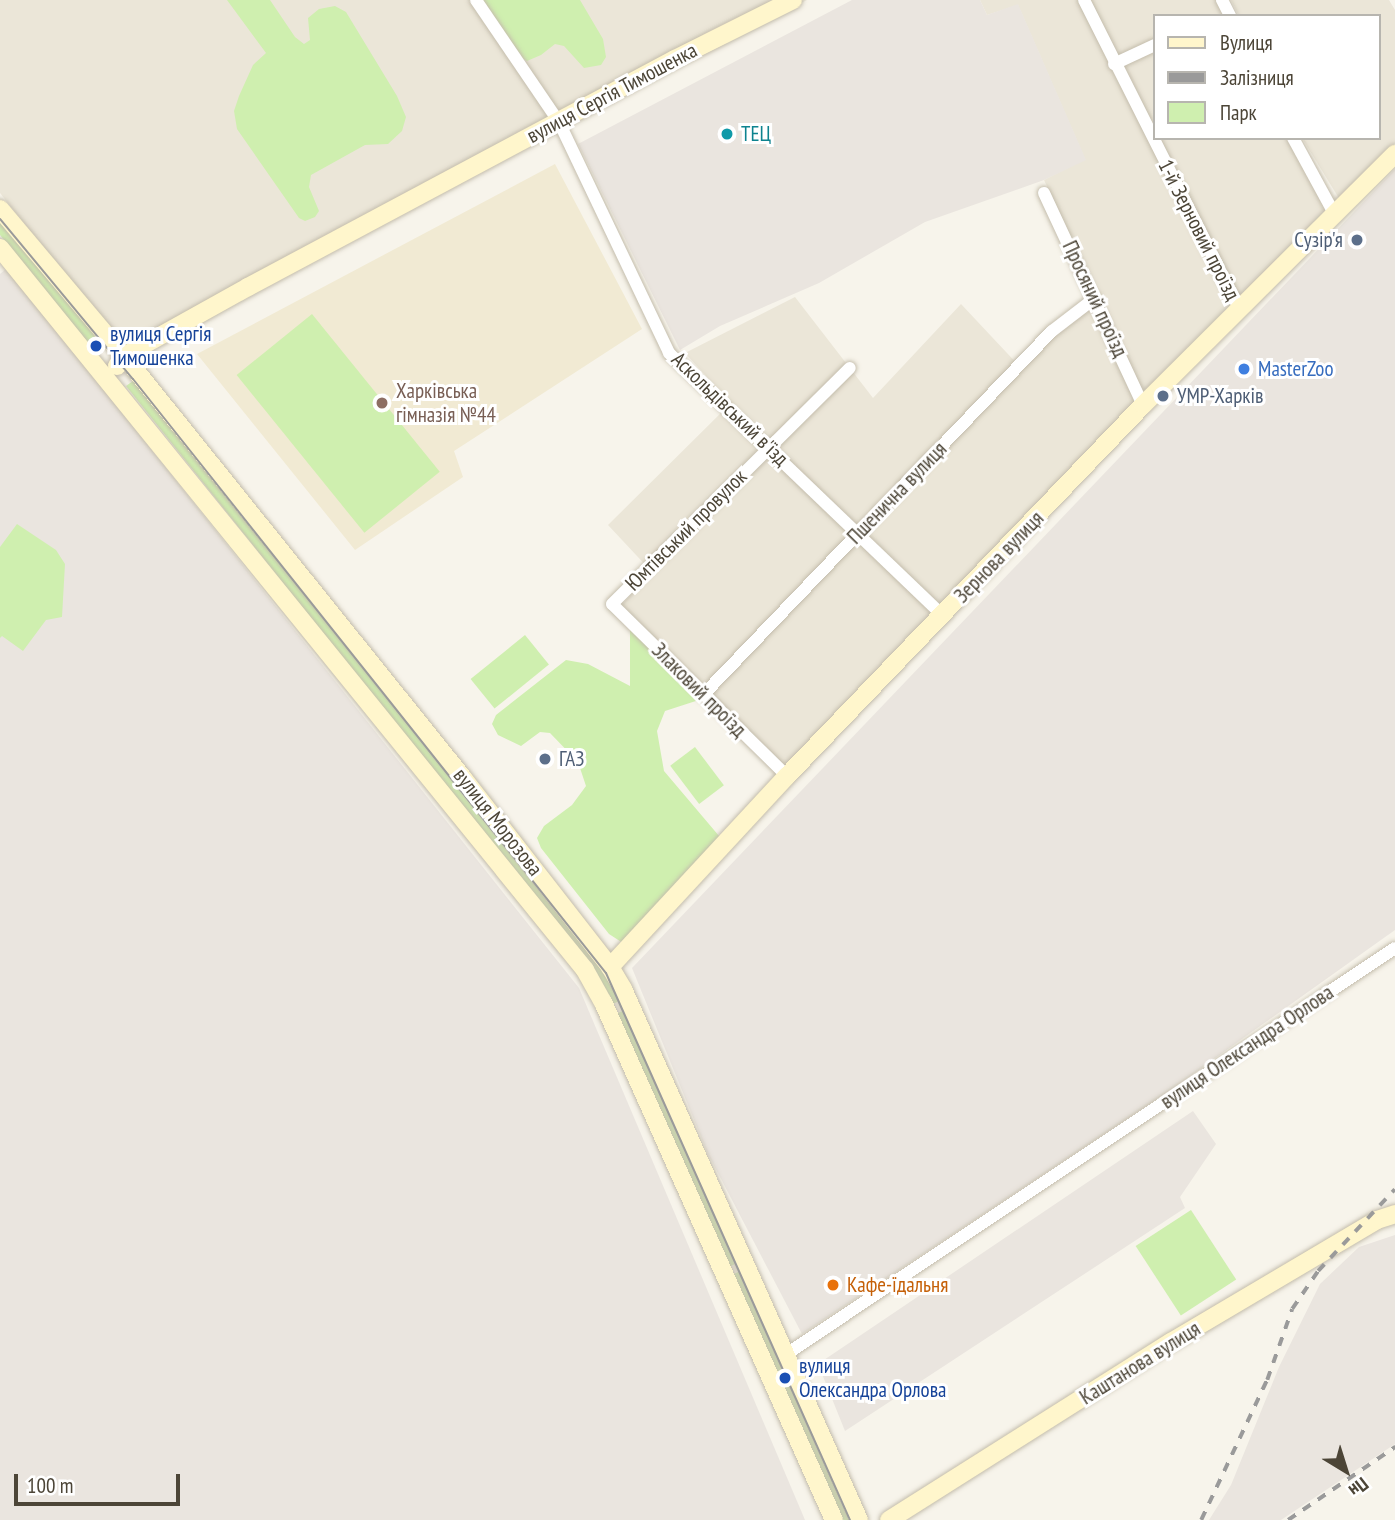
<!DOCTYPE html>
<meta charset="utf-8">
<style>
body{margin:0}
#map{position:relative;width:1395px;height:1520px;overflow:hidden;background:#f7f4eb;font-family:"PT Sans Narrow",sans-serif}
div>[style]{position:absolute}
.residential>*{inset:0;background:#ebe6d8}
.industrial>*{inset:0;background:#eae5df}
.education>*{inset:0;background:#f1ead3}
.green>*{inset:0;background:#cfefaf;transform-origin:0 0}
.roads{filter:drop-shadow(0 0 2px #c4bdac) drop-shadow(0 0 2px #c4bdac)}
.street>*{height:12px;margin:-6px;padding:0 6px;transform-origin:6px;border-radius:6px;background:#fff}
.secondary>*{height:18px;margin:-9px;padding:0 9px;transform-origin:9px;border-radius:9px;background:#fff6cc}
.tram>*{height:2px;margin:-1px;padding:0 1px;transform-origin:1px;border-radius:1px;background:#9a9a9a}
.rail>*{height:3.5px;margin-top:-1.75px;transform-origin:0;background:repeating-linear-gradient(90deg,#9a9a9a 0 9px,transparent 0 18px)}
.dots>*{width:19px;height:19px;translate:-50% -50%;box-sizing:border-box;border:4px solid #fff;border-radius:50%}
span{translate:-50% -50%;white-space:nowrap;text-align:center;line-height:1.15;-webkit-text-stroke:6px #fff;paint-order:stroke}
.street-label{font-size:21px;color:#4c4537}
.culture-label{font-size:21px;color:#0d838f}
.left{translate:0 -50%;text-align:left}
.service-label{font-size:21px;color:#4e5e75}
.right{translate:-100% -50%;text-align:right}
.transit-label{font-size:21px;color:#164399}
.shop-label{font-size:21px;color:#366cbe}
.education-label{font-size:21px;color:#785e54}
.food-label{font-size:21px;color:#c56008}
.legend{position:absolute;left:1153px;top:14px;width:228px;height:126px;box-sizing:border-box;background:#fff;border:2px solid #b7b5af;margin:0;padding:9px 12px;list-style:none;font-size:21px;color:#4c4537}
.legend li{display:flex;align-items:center;gap:14px;height:35px}
.legend b{width:35px;border:2px solid #b7b5af}
.north{position:absolute;left:1311px;top:1436px;width:70px;height:70px;-webkit-text-stroke:5px #fff;paint-order:stroke;rotate:142deg;font-size:19px;font-weight:700;line-height:28px;text-align:center;color:#4c4537}
.north::after{content:'';display:block;margin:auto;width:24px;height:32px;background:#4c4537;clip-path:polygon(50% 0,100% 100%,50% 72%,0 100%)}
.scale{position:absolute;left:14px;top:1474px;width:166px;height:32px;box-sizing:border-box;border:4px solid #4c4537;border-top:0;padding-left:9px;font-size:21px;line-height:24px;white-space:nowrap;color:#4c4537;-webkit-text-stroke:5px #fff;paint-order:stroke}
</style>
<div id="map">
<div class="residential">
<i style="clip-path:polygon(0 0,807px 0,124px 348px,0 193px)"></i>
<i style="clip-path:polygon(980px 0,1217px 0,1224px 16px,1155px 16px,1155px 138px,1288px 138px,1328px 213px,786px 768px,622px 605px,651px 571px,608px 525px,731px 403px,685px 353px,795px 297px,873px 398px,961px 304px,1023px 370px,1057px 334px,1101px 301px,1044px 180px,1085px 159px,1018px 5px,987px 15px)"></i>
<i style="clip-path:polygon(1231px 0,1389px 0,1395px 10px,1395px 143px,1340px 200px,1302px 138px,1379px 138px,1379px 16px,1239px 16px)"></i>
</div>
<div class="industrial">
<i style="clip-path:polygon(852px 0,980px 0,987px 15px,1018px 4px,1086px 160px,1044px 180px,925px 222px,819px 283px,720px 326px,680px 350px,578px 144px)"></i>
<i style="clip-path:polygon(1395px 169px,1395px 930px,1169px 1091px,802px 1334px,708px 1154px,632px 968px)"></i>
<i style="clip-path:polygon(7px 268px,579px 988px,805px 1520px,0 1520px,0 274px)"></i>
<i style="clip-path:polygon(1193px 1111px,1216px 1144px,1180px 1197px,1185px 1208px,845px 1431px,818px 1364px)"></i>
<i style="clip-path:polygon(1395px 1235px,1395px 1444px,1281px 1520px,1209px 1520px,1231px 1485px,1279px 1367px,1320px 1284px,1359px 1247px)"></i>
</div>
<div class="education">
<i style="clip-path:polygon(555px 164px,642px 329px,454px 451px,463px 477px,355px 550px,197px 354px)"></i>
</div>
<div class="green">
<i style="clip-path:polygon(227px 0,270px 0,295px 37px,304px 44px,310px 40px,308px 18px,319px 9px,335px 6px,346px 12px,397px 96px,406px 117px,402px 131px,388px 144px,365px 145px,311px 175px,309px 187px,319px 211px,315px 217px,305px 221px,299px 218px,237px 129px,234px 111px,239px 96px,253px 65px,266px 53px)"></i>
<i style="clip-path:polygon(483px 0,580px 0,603px 39px,606px 57px,601px 65px,584px 68px,564px 46px,555px 44px,541px 55px,527px 61px,518px 55px)"></i>
<i style="clip-path:polygon(0 215px,101px 334px,89px 344px,0 235px)"></i>
<i style="left:312px;top:314px;width:203px;height:97px;rotate:51deg"></i>
<i style="clip-path:polygon(137px 378px,602px 962px,624px 999px,610px 1005px,588px 965px,126px 386px)"></i>
<i style="clip-path:polygon(17px 524px,56px 550px,65px 564px,62px 617px,46px 620px,23px 651px,2px 636px,0 638px,0 547px)"></i>
<i style="clip-path:polygon(630px 621px,702px 699px,665px 711px,657px 731px,664px 771px,725px 843px,629px 947px,609px 934px,541px 848px,537px 838px,544px 826px,572px 805px,586px 786px,578px 762px,550px 733px,540px 732px,521px 746px,498px 735px,492px 724px,496px 715px,566px 660px,588px 664px,630px 686px)"></i>
<i style="left:525px;top:635px;width:38px;height:70px;rotate:51deg"></i>
<i style="left:695px;top:747px;width:48px;height:31px;rotate:53deg"></i>
<i style="left:627px;top:1009px;width:277px;height:14px;rotate:66deg"></i>
<i style="left:1191px;top:1210px;width:83px;height:66px;rotate:57deg"></i>
<i style="clip-path:polygon(743px 1270px,854px 1520px,841px 1520px,729px 1276px)"></i>
</div>
<div class="roads">
<div class="street">
<i style="left:476px;top:0;width:148px;rotate:55.8deg"></i>
<i style="left:559px;top:122px;width:256px;rotate:64.5deg"></i>
<i style="left:669px;top:353px;width:380px;rotate:43.8deg"></i>
<i style="left:1084px;top:0;width:347px;rotate:63.3deg"></i>
<i style="left:1222px;top:0;width:18px;rotate:63deg"></i>
<i style="left:1114px;top:64px;width:45px;rotate:-24.9deg"></i>
<i style="left:1293px;top:138px;width:88px;rotate:61.4deg"></i>
<i style="left:1044px;top:193px;width:234px;rotate:65deg"></i>
<i style="left:703px;top:695px;width:504px;rotate:-46.21deg"></i>
<i style="left:1052px;top:331px;width:54px;rotate:-37.5deg"></i>
<i style="left:787px;top:776px;width:245px;rotate:-135.5deg"></i>
<i style="left:612px;top:604px;width:335px;rotate:-44.8deg"></i>
<i style="left:785px;top:1355px;width:733px;rotate:-33.71deg"></i>
</div>
<div class="secondary">
<i style="left:0;top:209px;width:192px;rotate:49.9deg"></i>
<i style="left:124px;top:356px;width:541px;rotate:51.22deg"></i>
<i style="left:463px;top:778px;width:239px;rotate:52.1deg"></i>
<i style="left:610px;top:967px;width:26px;rotate:59deg"></i>
<i style="left:623px;top:989px;width:581px;rotate:66.04deg"></i>
<i style="left:0;top:248px;width:929px;rotate:50.98deg"></i>
<i style="left:585px;top:970px;width:37px;rotate:61deg"></i>
<i style="left:603px;top:1002px;width:567px;rotate:65.97deg"></i>
<i style="left:117px;top:366px;width:12px;rotate:-55deg"></i>
<i style="left:124px;top:356px;width:142px;rotate:-29.1deg"></i>
<i style="left:248px;top:287px;width:484px;rotate:-28.1deg"></i>
<i style="left:675px;top:59px;width:132px;rotate:-26.6deg"></i>
<i style="left:610px;top:967px;width:260px;rotate:-47.2deg"></i>
<i style="left:787px;top:776px;width:514px;rotate:-46.18deg"></i>
<i style="left:1143px;top:405px;width:356px;rotate:-44.9deg"></i>
<i style="left:889px;top:1520px;width:333px;rotate:-32.3deg"></i>
<i style="left:1171px;top:1342px;width:239px;rotate:-30.6deg"></i>
<i style="left:1377px;top:1220px;width:19px;rotate:-18deg"></i>
</div>
</div>
<div class="tram">
<i style="left:0;top:219px;width:208px;rotate:50.3deg"></i>
<i style="left:133px;top:379px;width:759px;rotate:51.47deg"></i>
<i style="left:606px;top:973px;width:599px;rotate:65.96deg"></i>
</div>
<div class="rail">
<i style="left:1201px;top:1520px;width:155px;rotate:-64.8deg"></i>
<i style="left:1267px;top:1380px;width:75px;rotate:-70.6deg"></i>
<i style="left:1292px;top:1309px;width:46px;rotate:-55.6deg"></i>
<i style="left:1318px;top:1271px;width:112px;rotate:-46.8deg"></i>
<i style="left:1288px;top:1520px;width:130px;rotate:-34.3deg"></i>
</div>
<div class="dots">
<i style="left:727px;top:134px;background:#0f9aa8"></i>
<i style="left:1357px;top:240px;background:#5c6f8a"></i>
<i style="left:96px;top:346px;background:#1a4fb4"></i>
<i style="left:1244px;top:369px;background:#3f7fe0"></i>
<i style="left:1163px;top:396px;background:#5c6f8a"></i>
<i style="left:382px;top:403px;background:#8d6e63"></i>
<i style="left:545px;top:759px;background:#5c6f8a"></i>
<i style="left:833px;top:1285px;background:#e8710a"></i>
<i style="left:785px;top:1378px;background:#1a4fb4"></i>
</div>
<div class="street-label">
<span style="left:612px;top:93px;rotate:-28deg">вулиця Сергія Тимошенка</span>
<span style="left:1199px;top:230px;rotate:63deg">1-й Зерновий проїзд</span>
<span style="left:1095px;top:299px;rotate:65deg">Просяний проїзд</span>
<span style="left:730px;top:409px;rotate:44deg">Аскольдівський в'їзд</span>
<span style="left:897px;top:493px;rotate:-46deg">Пшенична вулиця</span>
<span style="left:686px;top:530px;rotate:-45deg">Юмтівський провулок</span>
<span style="left:999px;top:557px;rotate:-46deg">Зернова вулиця</span>
<span style="left:699px;top:690px;rotate:45deg">Злаковий проїзд</span>
<span style="left:498px;top:822px;rotate:52deg">вулиця Морозова</span>
<span style="left:1247px;top:1047px;rotate:-34deg">вулиця Олександра Орлова</span>
<span style="left:1140px;top:1363px;rotate:-32deg">Каштанова вулиця</span>
</div>
<div class="culture-label">
<span class="left" style="left:741px;top:134px">ТЕЦ</span>
</div>
<div class="service-label">
<span class="right" style="left:1343px;top:240px">Сузір'я</span>
<span class="left" style="left:1177px;top:396px">УМР-Харків</span>
<span class="left" style="left:559px;top:759px">ГАЗ</span>
</div>
<div class="transit-label">
<span class="left" style="left:110px;top:346px">вулиця Сергія<br>Тимошенка</span>
<span class="left" style="left:799px;top:1378px">вулиця<br>Олександра Орлова</span>
</div>
<div class="shop-label">
<span class="left" style="left:1258px;top:369px">MasterZoo</span>
</div>
<div class="education-label">
<span class="left" style="left:396px;top:403px">Харківська<br>гімназія №44</span>
</div>
<div class="food-label">
<span class="left" style="left:847px;top:1285px">Кафе-їдальня</span>
</div>
<ul class="legend">
<li><b style="height:9px;background:#fff6cc"></b>Вулиця</li>
<li><b style="height:9px;background:#9a9a9a"></b>Залізниця</li>
<li><b style="height:19px;background:#cfefaf"></b>Парк</li>
</ul>
<div class="north">Пн</div>
<div class="scale">100 m</div>
</div>
